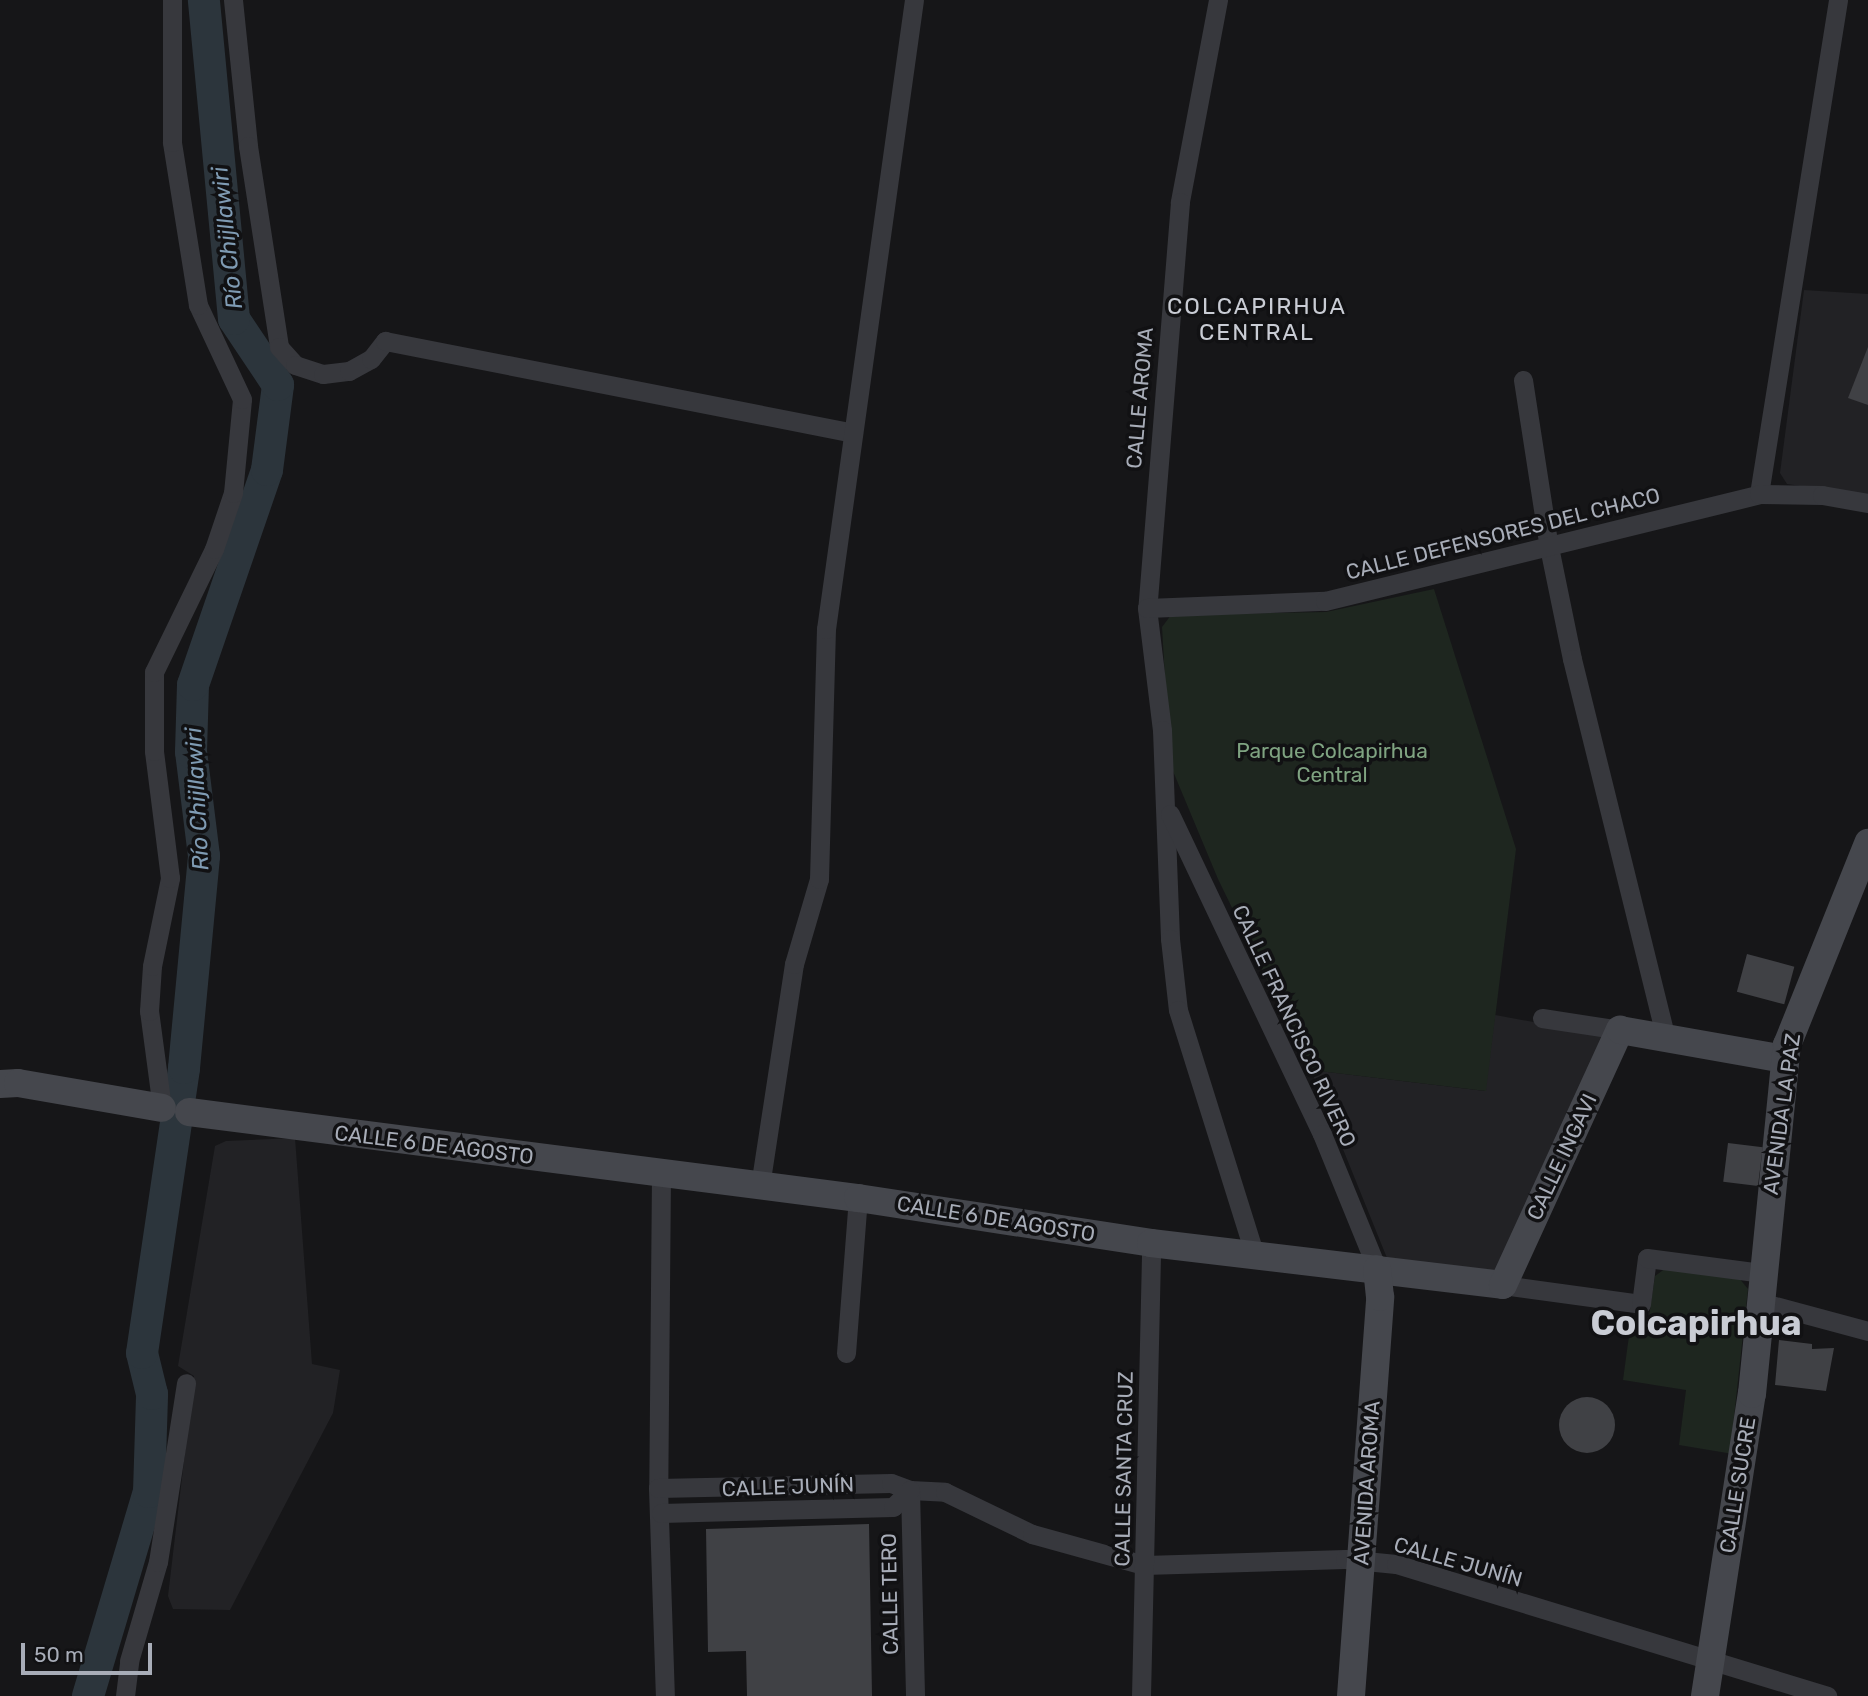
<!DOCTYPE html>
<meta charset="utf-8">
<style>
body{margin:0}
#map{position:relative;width:1868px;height:1696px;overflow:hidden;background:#161618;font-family:Rubik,sans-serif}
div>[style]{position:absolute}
.built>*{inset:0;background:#222225}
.green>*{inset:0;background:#1e261f}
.river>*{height:32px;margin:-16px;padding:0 16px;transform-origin:16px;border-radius:16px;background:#2c353c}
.building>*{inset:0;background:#404145;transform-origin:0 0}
.round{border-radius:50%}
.minor>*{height:19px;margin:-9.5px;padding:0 9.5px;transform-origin:9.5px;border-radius:9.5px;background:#37383d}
.secondary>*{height:28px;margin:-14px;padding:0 14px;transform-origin:14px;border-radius:14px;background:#45474d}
span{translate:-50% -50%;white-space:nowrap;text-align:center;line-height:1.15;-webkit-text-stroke:7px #111113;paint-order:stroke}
.street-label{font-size:21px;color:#a8adb8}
.park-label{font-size:21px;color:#7fa381}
.water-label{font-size:23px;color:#7f9bb3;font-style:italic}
.neighbourhood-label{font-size:23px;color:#c9ccd4;letter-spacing:2px}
.town-label{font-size:35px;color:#c9ccd4;font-weight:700}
.scale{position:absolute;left:21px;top:1643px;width:131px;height:32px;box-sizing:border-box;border:4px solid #a8adb8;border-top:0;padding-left:9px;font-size:21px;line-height:24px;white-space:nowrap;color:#a8adb8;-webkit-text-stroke:5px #111113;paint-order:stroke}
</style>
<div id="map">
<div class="built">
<i style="clip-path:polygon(1804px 290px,1868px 294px,1868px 496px,1787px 484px,1780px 473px)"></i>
<i style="clip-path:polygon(1495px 1015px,1605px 1035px,1499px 1271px,1387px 1258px,1311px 1070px,1485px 1091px)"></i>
<i style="clip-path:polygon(295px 1138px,312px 1364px,340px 1370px,333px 1413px,230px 1610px,173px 1609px,168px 1596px,194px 1376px,178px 1366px,215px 1146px,226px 1141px)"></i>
</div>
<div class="green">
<i style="clip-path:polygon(1434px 589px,1516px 849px,1486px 1091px,1311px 1070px,1218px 879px,1170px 764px,1162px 627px,1171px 615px,1326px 612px)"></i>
<i style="clip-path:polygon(1666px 1268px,1739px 1278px,1748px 1289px,1732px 1435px,1739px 1455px,1679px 1445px,1686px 1390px,1623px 1380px,1631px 1321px,1648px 1323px,1655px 1276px)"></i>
</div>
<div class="river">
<i style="left:88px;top:1696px;width:213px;rotate:-73.4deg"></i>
<i style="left:149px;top:1492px;width:98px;rotate:-88.2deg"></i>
<i style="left:152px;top:1394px;width:42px;rotate:-103.7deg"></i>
<i style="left:142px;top:1353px;width:288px;rotate:-81.6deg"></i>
<i style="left:184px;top:1068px;width:213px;rotate:-84.6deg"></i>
<i style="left:204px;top:856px;width:105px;rotate:-97.1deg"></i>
<i style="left:191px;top:752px;width:67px;rotate:-88.3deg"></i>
<i style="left:193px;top:685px;width:227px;rotate:-71deg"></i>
<i style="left:267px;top:470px;width:86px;rotate:-82.6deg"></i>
<i style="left:278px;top:385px;width:79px;rotate:-123.7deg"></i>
<i style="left:234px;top:319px;width:320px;rotate:-95.4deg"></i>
</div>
<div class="building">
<i style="clip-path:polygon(1868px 347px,1868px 405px,1848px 398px)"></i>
<i style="left:1747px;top:954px;width:49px;height:39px;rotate:15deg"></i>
<i style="left:1728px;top:1143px;width:35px;height:39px;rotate:7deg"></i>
<i style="clip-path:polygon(1779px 1340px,1812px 1344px,1812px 1349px,1834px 1348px,1826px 1391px,1775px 1385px)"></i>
<i class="round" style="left:1559px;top:1397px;width:56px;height:56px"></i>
<i style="clip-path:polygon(869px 1524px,872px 1696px,747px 1696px,746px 1651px,708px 1652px,706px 1529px)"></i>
</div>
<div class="minor">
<i style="left:233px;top:0;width:147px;rotate:84.1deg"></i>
<i style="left:248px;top:146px;width:203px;rotate:81.2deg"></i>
<i style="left:279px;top:347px;width:24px;rotate:48deg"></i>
<i style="left:295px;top:365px;width:29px;rotate:18deg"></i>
<i style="left:323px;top:374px;width:26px;rotate:-7deg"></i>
<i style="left:349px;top:371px;width:25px;rotate:-29deg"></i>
<i style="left:371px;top:359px;width:23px;rotate:-52deg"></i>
<i style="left:385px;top:341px;width:477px;rotate:11.1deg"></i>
<i style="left:1218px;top:0;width:206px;rotate:100.7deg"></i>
<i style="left:1180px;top:202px;width:407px;rotate:94.6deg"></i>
<i style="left:1147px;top:608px;width:123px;rotate:83deg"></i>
<i style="left:1162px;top:730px;width:209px;rotate:87.8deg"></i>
<i style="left:1170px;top:939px;width:71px;rotate:83.6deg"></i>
<i style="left:1178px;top:1010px;width:257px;rotate:72.6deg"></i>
<i style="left:1523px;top:380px;width:169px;rotate:81.2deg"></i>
<i style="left:1549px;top:547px;width:114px;rotate:78.4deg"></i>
<i style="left:1572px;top:659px;width:390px;rotate:76.1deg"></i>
<i style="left:1759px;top:494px;width:500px;rotate:-80.91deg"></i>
<i style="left:1147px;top:608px;width:178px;rotate:-2.3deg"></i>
<i style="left:1325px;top:601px;width:447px;rotate:-13.8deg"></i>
<i style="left:1759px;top:494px;width:63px;rotate:0.9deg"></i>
<i style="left:1822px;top:495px;width:47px;rotate:9.9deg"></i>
<i style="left:1170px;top:814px;width:354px;rotate:64.6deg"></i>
<i style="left:1322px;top:1134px;width:146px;rotate:67.8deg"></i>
<i style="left:1542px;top:1018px;width:79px;rotate:8.7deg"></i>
<i style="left:162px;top:1108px;width:98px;rotate:-97.6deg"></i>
<i style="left:149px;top:1011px;width:45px;rotate:-86.2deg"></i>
<i style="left:152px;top:966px;width:90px;rotate:-78.4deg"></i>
<i style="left:170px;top:878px;width:128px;rotate:-97.2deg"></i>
<i style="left:154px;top:751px;width:79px;rotate:-90deg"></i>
<i style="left:154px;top:672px;width:137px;rotate:-64deg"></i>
<i style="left:214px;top:549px;width:59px;rotate:-71.3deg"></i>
<i style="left:233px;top:493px;width:94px;rotate:-84.5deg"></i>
<i style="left:242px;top:399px;width:104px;rotate:-115.1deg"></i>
<i style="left:198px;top:305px;width:165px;rotate:-99.1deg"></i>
<i style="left:172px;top:142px;width:142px;rotate:-90deg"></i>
<i style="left:661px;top:1174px;width:314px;rotate:90.5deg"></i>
<i style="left:658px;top:1488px;width:208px;rotate:88.1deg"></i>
<i style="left:760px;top:1186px;width:225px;rotate:-81.3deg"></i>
<i style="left:794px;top:964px;width:89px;rotate:-73.6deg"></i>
<i style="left:819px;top:879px;width:250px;rotate:-88.4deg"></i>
<i style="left:826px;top:629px;width:635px;rotate:-82.04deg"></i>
<i style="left:1503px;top:1285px;width:139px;rotate:7.8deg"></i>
<i style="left:1641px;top:1304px;width:46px;rotate:-82.6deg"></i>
<i style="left:1647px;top:1258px;width:117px;rotate:7.4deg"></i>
<i style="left:1760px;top:1302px;width:112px;rotate:15deg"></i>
<i style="left:846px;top:1353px;width:155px;rotate:-85.6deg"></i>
<i style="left:658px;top:1488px;width:233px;rotate:-1.2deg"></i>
<i style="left:891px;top:1483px;width:20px;rotate:20deg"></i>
<i style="left:910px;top:1490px;width:35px;rotate:3deg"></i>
<i style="left:945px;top:1492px;width:97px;rotate:25.8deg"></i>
<i style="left:1032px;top:1534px;width:116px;rotate:15.5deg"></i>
<i style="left:1144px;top:1565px;width:201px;rotate:-1.7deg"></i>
<i style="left:1345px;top:1559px;width:51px;rotate:5.6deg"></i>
<i style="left:1396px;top:1564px;width:451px;rotate:17deg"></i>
<i style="left:910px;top:1490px;width:206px;rotate:88.6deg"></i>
<i style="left:661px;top:1513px;width:232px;rotate:-1.5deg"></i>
<i style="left:893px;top:1507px;width:24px;rotate:-45deg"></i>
<i style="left:125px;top:1696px;width:35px;rotate:-83deg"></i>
<i style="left:129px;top:1661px;width:103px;rotate:-73.7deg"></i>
<i style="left:158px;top:1562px;width:181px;rotate:-81.1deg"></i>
<i style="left:1141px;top:1696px;width:453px;rotate:-88.7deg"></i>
</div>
<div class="secondary">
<i style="left:0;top:1084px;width:18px;rotate:-3deg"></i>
<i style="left:18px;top:1083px;width:146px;rotate:9.8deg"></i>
<i style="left:189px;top:1112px;width:675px;rotate:7.33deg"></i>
<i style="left:858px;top:1198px;width:296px;rotate:8.7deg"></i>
<i style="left:1151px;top:1243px;width:354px;rotate:6.8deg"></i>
<i style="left:1503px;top:1285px;width:281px;rotate:-65.4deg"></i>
<i style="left:1620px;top:1030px;width:168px;rotate:10deg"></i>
<i style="left:1351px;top:1696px;width:400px;rotate:-85.8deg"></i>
<i style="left:1380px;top:1297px;width:28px;rotate:-96deg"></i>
<i style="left:1705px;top:1696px;width:306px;rotate:-81.2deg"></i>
<i style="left:1752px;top:1394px;width:351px;rotate:-84.3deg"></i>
<i style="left:1787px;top:1045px;width:218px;rotate:-68.1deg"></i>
</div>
<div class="street-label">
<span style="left:1140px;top:398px;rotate:-85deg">CALLE AROMA</span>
<span style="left:1503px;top:534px;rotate:-14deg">CALLE DEFENSORES DEL CHACO</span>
<span style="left:1294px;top:1026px;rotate:65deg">CALLE FRANCISCO RIVERO</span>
<span style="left:1782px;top:1114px;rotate:-82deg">AVENIDA LA PAZ</span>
<span style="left:434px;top:1145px;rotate:7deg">CALLE 6 DE AGOSTO</span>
<span style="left:1562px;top:1157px;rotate:-65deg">CALLE INGAVI</span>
<span style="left:996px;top:1219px;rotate:9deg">CALLE 6 DE AGOSTO</span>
<span style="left:1124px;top:1469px;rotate:-89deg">CALLE SANTA CRUZ</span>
<span style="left:1367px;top:1483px;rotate:-86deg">AVENIDA AROMA</span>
<span style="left:1738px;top:1485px;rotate:-81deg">CALLE SUCRE</span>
<span style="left:788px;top:1487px;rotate:-2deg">CALLE JUNÍN</span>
<span style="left:1458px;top:1562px;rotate:16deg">CALLE JUNÍN</span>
<span style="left:890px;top:1594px;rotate:-91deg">CALLE TERO</span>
</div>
<div class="park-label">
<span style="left:1332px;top:763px">Parque Colcapirhua<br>Central</span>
</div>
<div class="water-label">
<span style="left:227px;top:238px;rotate:-96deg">Río Chijllawiri</span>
<span style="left:197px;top:799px;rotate:-93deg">Río Chijllawiri</span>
</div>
<div class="neighbourhood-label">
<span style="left:1257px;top:319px">COLCAPIRHUA<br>CENTRAL</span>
</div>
<div class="town-label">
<span style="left:1696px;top:1323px">Colcapirhua</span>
</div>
<div class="scale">50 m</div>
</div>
